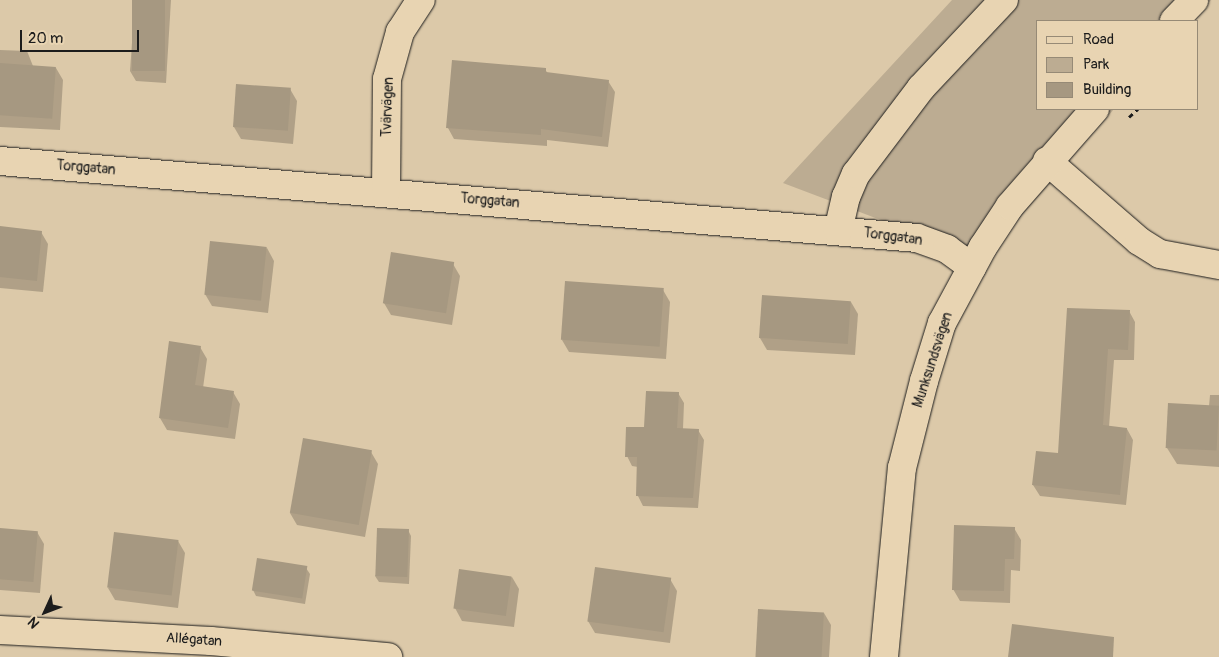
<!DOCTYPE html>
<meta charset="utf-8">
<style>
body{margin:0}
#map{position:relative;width:1219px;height:657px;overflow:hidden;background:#dcc9a9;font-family:Pangolin,sans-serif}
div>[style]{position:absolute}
.green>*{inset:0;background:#bcac92}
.shadow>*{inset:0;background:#0003}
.building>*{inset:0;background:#a69881;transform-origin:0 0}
.path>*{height:3px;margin-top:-1.5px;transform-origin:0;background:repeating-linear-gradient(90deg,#1c1c1c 0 5px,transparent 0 9px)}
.roads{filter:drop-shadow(0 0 1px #1c1c1c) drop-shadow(0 0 1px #1c1c1c)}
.minor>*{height:28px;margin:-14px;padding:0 14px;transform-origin:14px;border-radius:14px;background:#e8d4b2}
.tertiary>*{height:28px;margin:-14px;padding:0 14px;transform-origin:14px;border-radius:14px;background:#e8d4b2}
span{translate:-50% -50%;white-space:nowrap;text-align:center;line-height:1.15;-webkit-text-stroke:4.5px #e8d4b2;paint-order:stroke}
.street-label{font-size:14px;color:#1c1c1c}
.legend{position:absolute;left:1036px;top:20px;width:162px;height:90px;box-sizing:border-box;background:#e8d4b2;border:1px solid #968a76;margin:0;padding:6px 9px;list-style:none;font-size:15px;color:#1c1c1c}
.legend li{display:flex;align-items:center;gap:10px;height:25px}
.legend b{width:25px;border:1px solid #968a76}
.north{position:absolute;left:20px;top:587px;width:50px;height:50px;-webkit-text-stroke:4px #e8d4b2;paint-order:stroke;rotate:227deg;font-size:14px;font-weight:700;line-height:20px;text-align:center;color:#1c1c1c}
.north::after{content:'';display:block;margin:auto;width:18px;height:22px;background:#1c1c1c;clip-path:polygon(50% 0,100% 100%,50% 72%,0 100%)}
.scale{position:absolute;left:20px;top:30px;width:119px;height:22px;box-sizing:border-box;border:2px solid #1c1c1c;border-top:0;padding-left:6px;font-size:15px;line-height:18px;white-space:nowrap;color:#1c1c1c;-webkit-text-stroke:4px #e8d4b2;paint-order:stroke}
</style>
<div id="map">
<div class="green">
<i style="clip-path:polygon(952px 0,1211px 0,1192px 21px,1038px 21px,1038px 109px,1114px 109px,984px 259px,783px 183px)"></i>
</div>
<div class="shadow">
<i style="clip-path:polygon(135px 0,171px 0,166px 83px,136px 81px,130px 71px)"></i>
<i style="clip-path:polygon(0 50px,27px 51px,33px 66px,56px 68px,63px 80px,60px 130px,0 127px)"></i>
<i style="clip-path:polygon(545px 69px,548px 74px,608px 81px,615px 92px,608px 147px,547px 140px,547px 146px,454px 139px,448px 128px)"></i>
<i style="clip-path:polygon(290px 89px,297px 101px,293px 144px,241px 139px,234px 127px)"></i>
<i style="clip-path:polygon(0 228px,41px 232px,48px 244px,43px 292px,0 288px)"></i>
<i style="clip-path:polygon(267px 248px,274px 261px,268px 313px,212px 306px,205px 294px)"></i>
<i style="clip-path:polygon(453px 264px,460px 276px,452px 325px,391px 315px,384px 303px)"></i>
<i style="clip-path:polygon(663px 290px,670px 302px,666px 359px,569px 352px,562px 340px)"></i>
<i style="clip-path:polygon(851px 302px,858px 314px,855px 355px,767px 350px,760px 338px)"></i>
<i style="clip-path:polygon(1068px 310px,1129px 311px,1135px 322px,1134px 360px,1114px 360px,1109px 427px,1127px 429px,1133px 440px,1126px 505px,1040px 496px,1033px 485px,1059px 454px)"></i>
<i style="clip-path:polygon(200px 347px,207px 359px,203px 388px,233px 392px,240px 404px,235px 439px,167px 430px,160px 418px)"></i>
<i style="clip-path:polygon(678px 393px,684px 403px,683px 429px,698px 430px,704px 440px,698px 508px,643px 506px,638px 496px,638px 467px,632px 466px,627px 456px,646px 429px)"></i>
<i style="clip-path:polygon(1210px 395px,1219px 395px,1219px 467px,1177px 464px,1167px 448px,1209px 406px)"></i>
<i style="clip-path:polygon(371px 452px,378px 464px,365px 537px,297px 525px,290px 513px)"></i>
<i style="clip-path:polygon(1014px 528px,1021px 540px,1020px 571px,1011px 570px,1010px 603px,960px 601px,953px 589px)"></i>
<i style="clip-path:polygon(0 529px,37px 532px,44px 544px,40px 593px,0 590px)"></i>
<i style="clip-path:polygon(408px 530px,411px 536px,409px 584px,379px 582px,375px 576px)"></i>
<i style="clip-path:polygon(178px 541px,185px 553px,178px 608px,115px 600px,108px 588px)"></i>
<i style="clip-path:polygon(306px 568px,310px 574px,305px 604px,256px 596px,253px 590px)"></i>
<i style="clip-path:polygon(512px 577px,519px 589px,514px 627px,462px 621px,455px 608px)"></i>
<i style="clip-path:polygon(670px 579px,677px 591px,670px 643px,595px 633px,588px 621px)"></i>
<i style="clip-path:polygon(824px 613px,831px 625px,829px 657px,756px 657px)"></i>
</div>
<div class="building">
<i style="left:132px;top:0;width:33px;height:71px"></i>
<i style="clip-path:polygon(452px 60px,546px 68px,546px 72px,609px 80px,602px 137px,541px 129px,541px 135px,446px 128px)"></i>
<i style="left:0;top:63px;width:56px;height:52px;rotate:4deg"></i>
<i style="left:236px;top:84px;width:55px;height:43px;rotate:4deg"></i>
<i style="clip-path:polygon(0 226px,42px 231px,37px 281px,0 277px)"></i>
<i style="left:210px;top:241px;width:57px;height:54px;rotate:6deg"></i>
<i style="left:391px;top:252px;width:64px;height:52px;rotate:9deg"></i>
<i style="left:565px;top:281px;width:99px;height:59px;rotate:4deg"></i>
<i style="left:762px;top:295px;width:89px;height:43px;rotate:4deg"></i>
<i style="clip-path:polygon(1067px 308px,1130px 310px,1128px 350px,1108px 349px,1103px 425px,1127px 428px,1120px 495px,1032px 485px,1036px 451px,1058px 453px)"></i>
<i style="clip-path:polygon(169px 341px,201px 346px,195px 385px,234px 391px,228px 428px,159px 418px)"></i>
<i style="clip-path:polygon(646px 391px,679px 392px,677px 428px,699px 429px,693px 498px,636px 496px,637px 457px,625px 457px,626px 427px,644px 427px)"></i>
<i style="left:1168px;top:403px;width:51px;height:45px;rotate:3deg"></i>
<i style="left:303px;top:438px;width:70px;height:76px;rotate:10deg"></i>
<i style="clip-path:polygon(954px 525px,1015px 527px,1014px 559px,1005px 559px,1004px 591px,952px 590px)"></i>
<i style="left:0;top:528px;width:38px;height:51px;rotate:5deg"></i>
<i style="left:377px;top:528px;width:32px;height:48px;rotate:2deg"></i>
<i style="left:114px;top:532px;width:65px;height:56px;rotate:7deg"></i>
<i style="left:257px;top:558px;width:51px;height:33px;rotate:9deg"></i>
<i style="left:595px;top:567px;width:77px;height:55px;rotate:8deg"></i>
<i style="left:459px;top:569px;width:53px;height:40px;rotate:8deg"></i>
<i style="left:758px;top:609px;width:66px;height:48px;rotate:3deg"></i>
<i style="clip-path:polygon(1012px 624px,1114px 637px,1113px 657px,1008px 657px)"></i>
</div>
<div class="path">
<i style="left:1129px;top:117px;width:12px;rotate:-42deg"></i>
</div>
<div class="roads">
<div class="minor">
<i style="left:0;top:161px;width:920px;rotate:4.8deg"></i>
<i style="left:917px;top:238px;width:32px;rotate:20deg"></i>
<i style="left:947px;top:249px;width:31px;rotate:36deg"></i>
<i style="left:1047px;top:161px;width:122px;rotate:41deg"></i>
<i style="left:1139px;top:241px;width:25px;rotate:32deg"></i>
<i style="left:1160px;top:254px;width:60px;rotate:10.6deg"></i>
<i style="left:386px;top:192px;width:113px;rotate:-89.5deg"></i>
<i style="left:387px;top:79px;width:49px;rotate:-74.5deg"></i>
<i style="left:400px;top:32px;width:38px;rotate:-57deg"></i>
<i style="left:838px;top:231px;width:35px;rotate:-77deg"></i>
<i style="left:846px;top:197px;width:25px;rotate:-67deg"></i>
<i style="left:856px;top:174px;width:108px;rotate:-52.9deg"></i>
<i style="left:921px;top:88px;width:121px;rotate:-46.7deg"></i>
<i style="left:0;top:630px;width:211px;rotate:3deg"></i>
<i style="left:211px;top:641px;width:178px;rotate:5.2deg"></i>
</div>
<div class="tertiary">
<i style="left:1174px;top:21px;width:29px;rotate:-46deg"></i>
<i style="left:884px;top:657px;width:190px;rotate:-84.6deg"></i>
<i style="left:902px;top:468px;width:90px;rotate:-75.8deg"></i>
<i style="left:924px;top:381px;width:61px;rotate:-72.8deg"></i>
<i style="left:942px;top:323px;width:86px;rotate:-61.7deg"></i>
<i style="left:983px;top:247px;width:49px;rotate:-56.6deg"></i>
<i style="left:1010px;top:206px;width:129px;rotate:-48.8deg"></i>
</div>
</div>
<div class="street-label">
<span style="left:388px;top:107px;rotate:-88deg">Tvärvägen</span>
<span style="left:86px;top:168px;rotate:5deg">Torggatan</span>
<span style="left:490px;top:201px;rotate:5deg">Torggatan</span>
<span style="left:893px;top:237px;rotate:8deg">Torggatan</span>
<span style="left:933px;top:360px;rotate:-72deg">Munksundsvägen</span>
<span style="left:194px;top:640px;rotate:4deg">Allégatan</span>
</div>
<ul class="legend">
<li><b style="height:6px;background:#e8d4b2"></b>Road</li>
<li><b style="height:14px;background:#bcac92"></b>Park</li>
<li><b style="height:14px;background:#a69881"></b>Building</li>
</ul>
<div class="north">N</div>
<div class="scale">20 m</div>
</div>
